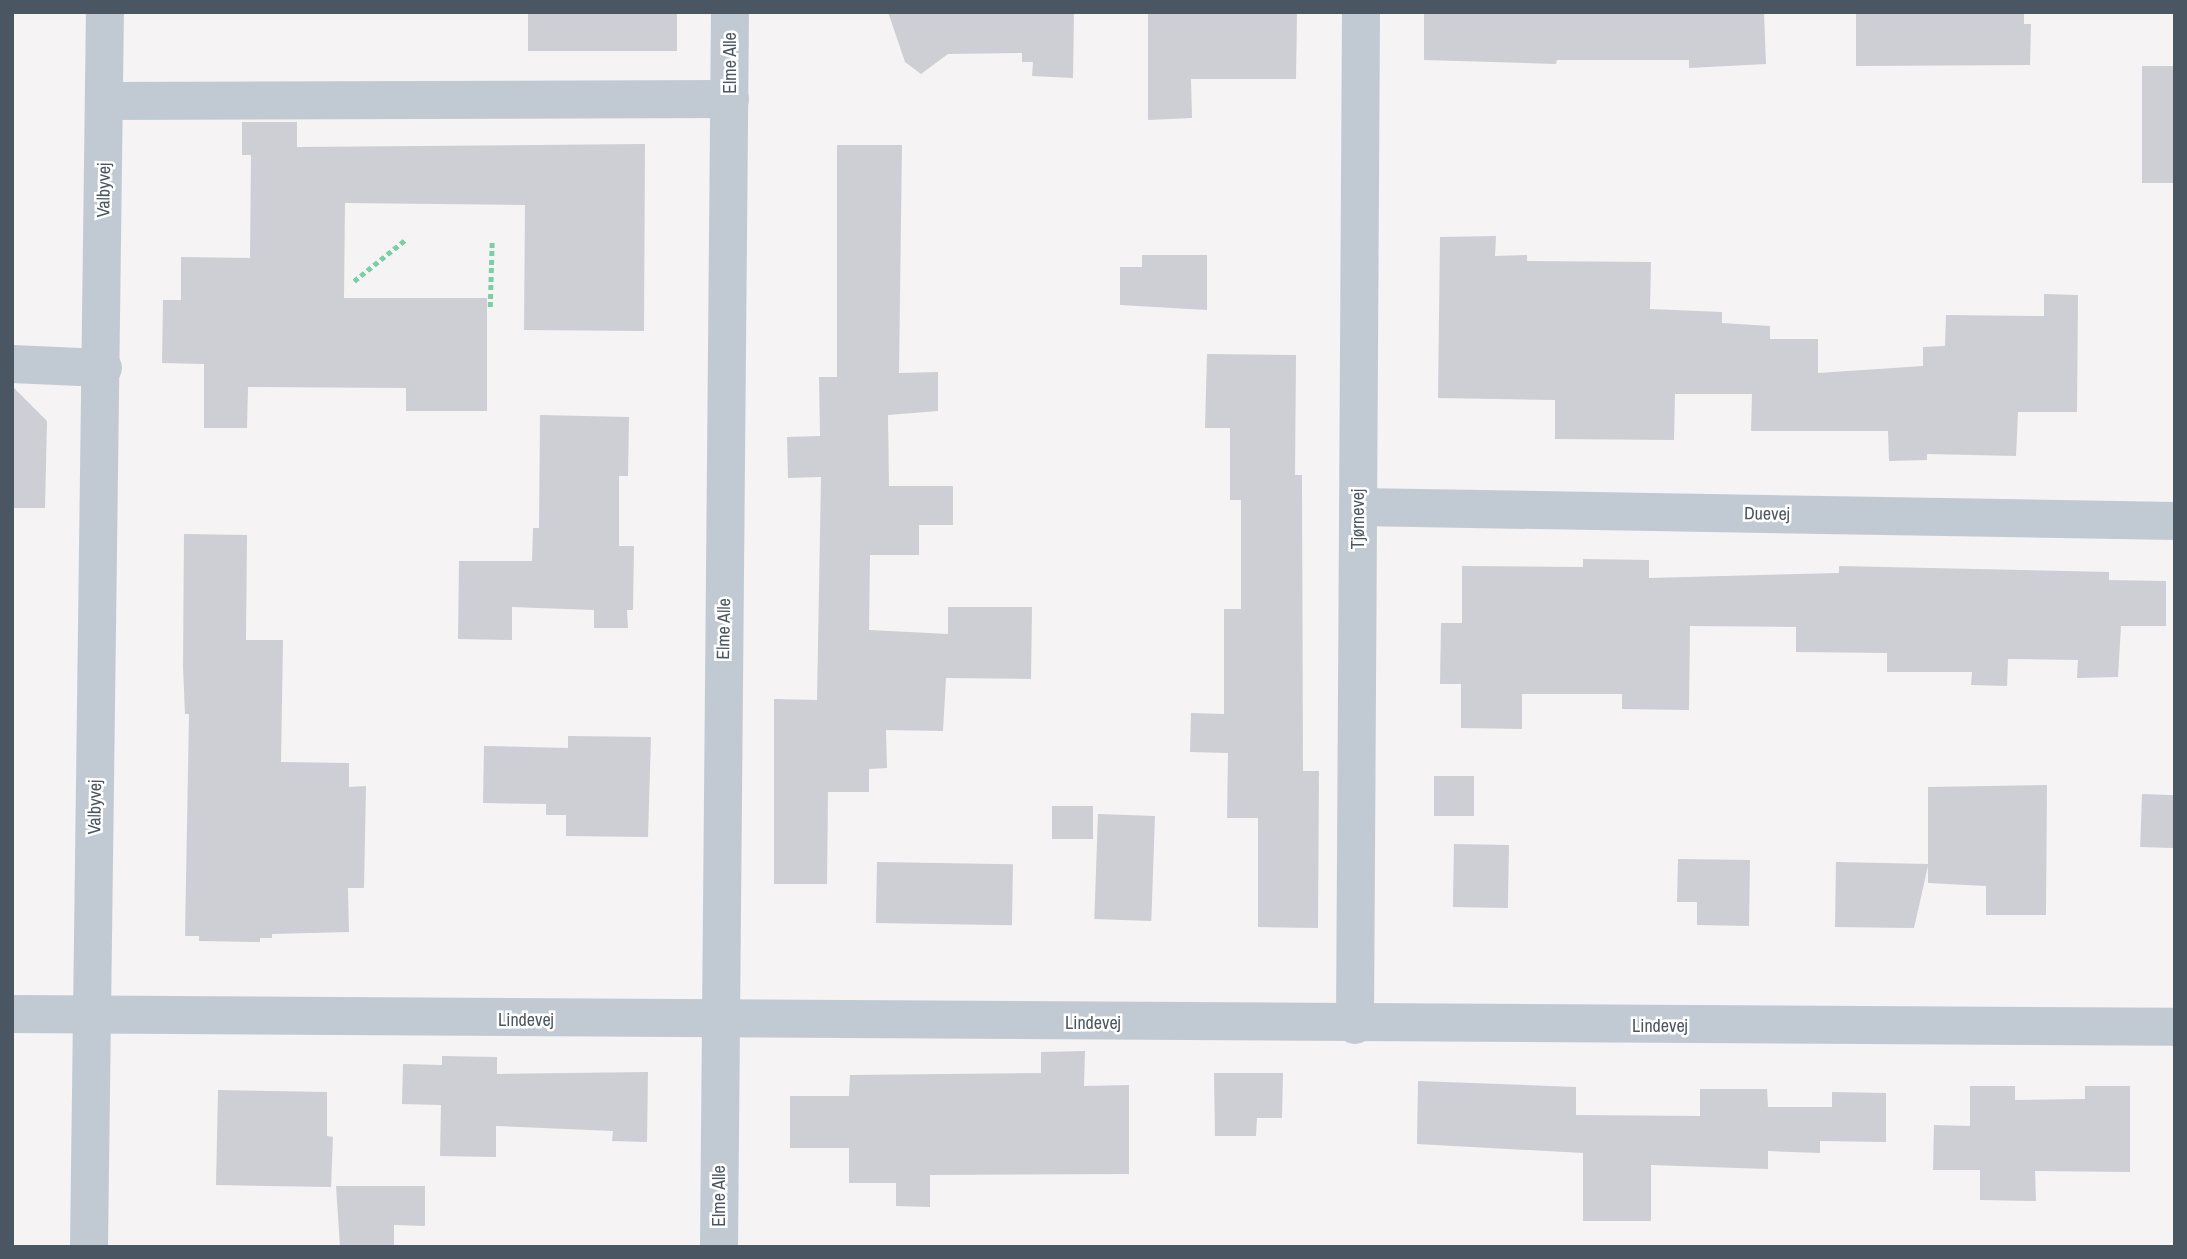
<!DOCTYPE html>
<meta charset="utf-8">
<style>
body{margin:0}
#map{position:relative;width:2187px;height:1259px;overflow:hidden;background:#f5f3f3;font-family:"Archivo Narrow",sans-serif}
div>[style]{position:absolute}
.building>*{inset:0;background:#cdcfd5;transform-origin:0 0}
.path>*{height:4.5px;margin-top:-2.25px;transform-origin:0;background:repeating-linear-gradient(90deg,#7ad0a6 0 5px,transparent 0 8.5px)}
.minor>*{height:38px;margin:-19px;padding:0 19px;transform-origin:19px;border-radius:19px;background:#c1cad2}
span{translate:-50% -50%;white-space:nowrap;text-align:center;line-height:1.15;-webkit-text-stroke:5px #fff;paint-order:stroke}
.street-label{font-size:18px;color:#4a5661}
.frame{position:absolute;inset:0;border:14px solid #4a5661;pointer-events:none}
</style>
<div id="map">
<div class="building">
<i style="left:528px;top:12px;width:149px;height:39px"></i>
<i style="clip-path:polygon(888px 12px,1074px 12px,1073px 78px,1032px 76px,1033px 62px,1022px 62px,1022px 53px,948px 54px,921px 74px,905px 62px)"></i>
<i style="clip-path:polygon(1148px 12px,1297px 12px,1296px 79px,1191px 79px,1192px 118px,1148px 120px)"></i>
<i style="clip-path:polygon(1424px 12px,1764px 12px,1766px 64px,1689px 68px,1689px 60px,1557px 60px,1556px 64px,1424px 60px)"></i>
<i style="clip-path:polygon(1856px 12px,2024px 12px,2024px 24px,2031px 24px,2030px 65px,1856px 66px)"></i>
<i style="left:2142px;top:66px;width:33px;height:117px"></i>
<i style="clip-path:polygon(242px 122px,297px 122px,297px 147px,645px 144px,644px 331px,524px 330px,525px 205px,345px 203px,344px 298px,487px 298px,487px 411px,406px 411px,406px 388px,248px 387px,247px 428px,204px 428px,204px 364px,162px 363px,163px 300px,181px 300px,181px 257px,250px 258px,251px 155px,242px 155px)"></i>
<i style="clip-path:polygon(837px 145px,902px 145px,899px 373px,938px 372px,938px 411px,888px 415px,889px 486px,953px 486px,953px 525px,919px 525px,919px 555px,870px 555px,869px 630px,948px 634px,948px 607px,1032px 607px,1031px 679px,946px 678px,943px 731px,886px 730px,887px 768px,869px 769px,869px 792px,828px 792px,827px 884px,774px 884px,774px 699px,817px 700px,821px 477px,788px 478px,787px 437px,820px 436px,819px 377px,837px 377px)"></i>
<i style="clip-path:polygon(1496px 236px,1495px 256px,1527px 255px,1527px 261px,1651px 262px,1650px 309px,1722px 312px,1722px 323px,1770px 326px,1770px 339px,1818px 339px,1818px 373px,1923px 366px,1923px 347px,1945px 346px,1946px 315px,2044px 316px,2044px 294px,2078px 295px,2077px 412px,2018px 412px,2016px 456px,1927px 454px,1927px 460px,1889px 461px,1888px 431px,1751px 431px,1752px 394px,1675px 394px,1674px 440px,1555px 439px,1555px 400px,1438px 398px,1440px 237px)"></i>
<i style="clip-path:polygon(1142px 255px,1207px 255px,1207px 310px,1120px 305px,1120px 267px,1142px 267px)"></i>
<i style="clip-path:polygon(1207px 354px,1296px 355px,1295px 475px,1302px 475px,1303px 771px,1319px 771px,1318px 928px,1258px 927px,1258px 818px,1227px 818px,1228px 753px,1190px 752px,1191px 713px,1224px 714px,1224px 609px,1241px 609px,1241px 500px,1230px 500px,1230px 428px,1205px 428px)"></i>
<i style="clip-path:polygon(12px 386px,47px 421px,45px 508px,12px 508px)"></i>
<i style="clip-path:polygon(540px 415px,629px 417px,628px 476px,619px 476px,619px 546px,634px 546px,633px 610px,627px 610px,628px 628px,594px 628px,594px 610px,512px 607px,512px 640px,458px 639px,459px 561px,532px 561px,533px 528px,539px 528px)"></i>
<i style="clip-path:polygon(184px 534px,247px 535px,246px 640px,283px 640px,281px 762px,349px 763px,349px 787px,366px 786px,364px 888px,348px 888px,349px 932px,272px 934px,272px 938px,260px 938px,260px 942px,199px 941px,199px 936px,185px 936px,189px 714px,185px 714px,183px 667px)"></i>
<i style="clip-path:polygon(1583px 559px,1649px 560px,1649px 578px,1839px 573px,1839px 566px,2109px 572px,2109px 580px,2166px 581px,2166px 626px,2121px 626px,2118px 677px,2077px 678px,2078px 660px,2008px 659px,2007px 686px,1971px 685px,1972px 672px,1887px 672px,1887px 653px,1796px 652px,1796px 627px,1690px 626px,1689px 710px,1622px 709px,1622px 694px,1522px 694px,1522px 729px,1461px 728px,1461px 684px,1440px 684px,1441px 623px,1462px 623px,1462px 566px,1583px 567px)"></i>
<i style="clip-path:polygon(568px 736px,651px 737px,648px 837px,566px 836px,566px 815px,546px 815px,546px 804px,483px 803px,484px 746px,568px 748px)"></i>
<i style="left:1434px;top:776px;width:40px;height:40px"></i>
<i style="clip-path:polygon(2047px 785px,2046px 915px,1986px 915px,1986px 886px,1928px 883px,1928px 866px,1914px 928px,1835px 927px,1836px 862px,1928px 864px,1928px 787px)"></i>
<i style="left:2142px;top:794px;width:33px;height:53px;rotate:2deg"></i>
<i style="left:1093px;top:806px;width:33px;height:41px;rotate:90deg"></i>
<i style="left:1098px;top:814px;width:57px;height:105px;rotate:2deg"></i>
<i style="left:1454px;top:844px;width:55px;height:63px;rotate:1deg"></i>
<i style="clip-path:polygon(1678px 859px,1750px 860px,1749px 926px,1697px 925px,1697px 902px,1677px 902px)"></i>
<i style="left:877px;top:862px;width:136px;height:61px;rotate:1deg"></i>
<i style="clip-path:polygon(1085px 1051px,1084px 1086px,1129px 1085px,1129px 1174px,930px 1175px,930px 1207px,896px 1206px,896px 1183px,849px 1183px,849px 1148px,790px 1148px,790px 1096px,849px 1096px,850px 1075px,1041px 1073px,1041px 1052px)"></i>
<i style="clip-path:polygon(442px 1056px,497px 1057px,497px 1074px,648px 1072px,647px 1142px,612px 1141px,613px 1131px,496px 1126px,496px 1157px,440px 1156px,441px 1105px,402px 1104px,403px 1064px,442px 1065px)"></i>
<i style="clip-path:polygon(1214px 1073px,1283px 1073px,1282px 1118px,1257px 1118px,1256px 1136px,1215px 1136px)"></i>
<i style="clip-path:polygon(1418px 1081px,1576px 1087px,1576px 1115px,1700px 1116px,1700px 1089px,1767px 1089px,1768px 1107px,1832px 1107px,1832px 1092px,1886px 1093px,1886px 1142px,1820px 1141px,1820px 1153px,1768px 1151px,1768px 1169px,1651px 1165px,1651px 1221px,1583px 1221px,1583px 1153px,1417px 1144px)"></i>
<i style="clip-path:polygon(1970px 1086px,2015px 1086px,2015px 1100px,2085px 1099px,2085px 1086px,2130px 1086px,2130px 1172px,2035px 1171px,2036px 1201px,1980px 1200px,1980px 1170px,1933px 1170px,1934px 1125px,1970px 1126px)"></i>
<i style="clip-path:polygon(218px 1090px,327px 1092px,327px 1136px,333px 1137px,331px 1187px,216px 1185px)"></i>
<i style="clip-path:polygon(336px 1186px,425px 1186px,425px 1226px,394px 1225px,394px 1247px,340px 1247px)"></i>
</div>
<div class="path">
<i style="left:354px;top:281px;width:65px;rotate:-38.8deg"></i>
<i style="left:490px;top:307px;width:67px;rotate:-88.3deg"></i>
</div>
<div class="minor">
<i style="left:106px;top:101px;width:624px;rotate:-0.18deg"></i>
<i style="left:12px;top:364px;width:91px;rotate:2.5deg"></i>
<i style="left:1358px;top:507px;width:817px;rotate:0.98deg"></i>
<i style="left:12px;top:1014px;width:2163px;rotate:0.34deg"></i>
<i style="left:1355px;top:1025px;width:1013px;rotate:-89.66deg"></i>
<i style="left:89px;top:1247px;width:1235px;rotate:-89.26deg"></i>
<i style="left:719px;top:1247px;width:1235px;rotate:-89.49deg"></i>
</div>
<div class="street-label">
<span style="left:730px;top:63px;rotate:-90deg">Elme Alle</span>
<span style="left:104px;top:190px;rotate:-89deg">Valbyvej</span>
<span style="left:1767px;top:514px;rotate:1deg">Duevej</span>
<span style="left:1358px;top:519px;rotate:-90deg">Tjørnevej</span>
<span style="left:724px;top:629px;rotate:-89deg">Elme Alle</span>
<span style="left:95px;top:807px;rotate:-89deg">Valbyvej</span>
<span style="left:526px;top:1020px">Lindevej</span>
<span style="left:1093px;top:1023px">Lindevej</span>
<span style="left:1660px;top:1026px">Lindevej</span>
<span style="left:719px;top:1196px;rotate:-90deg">Elme Alle</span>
</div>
<div class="frame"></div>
</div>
